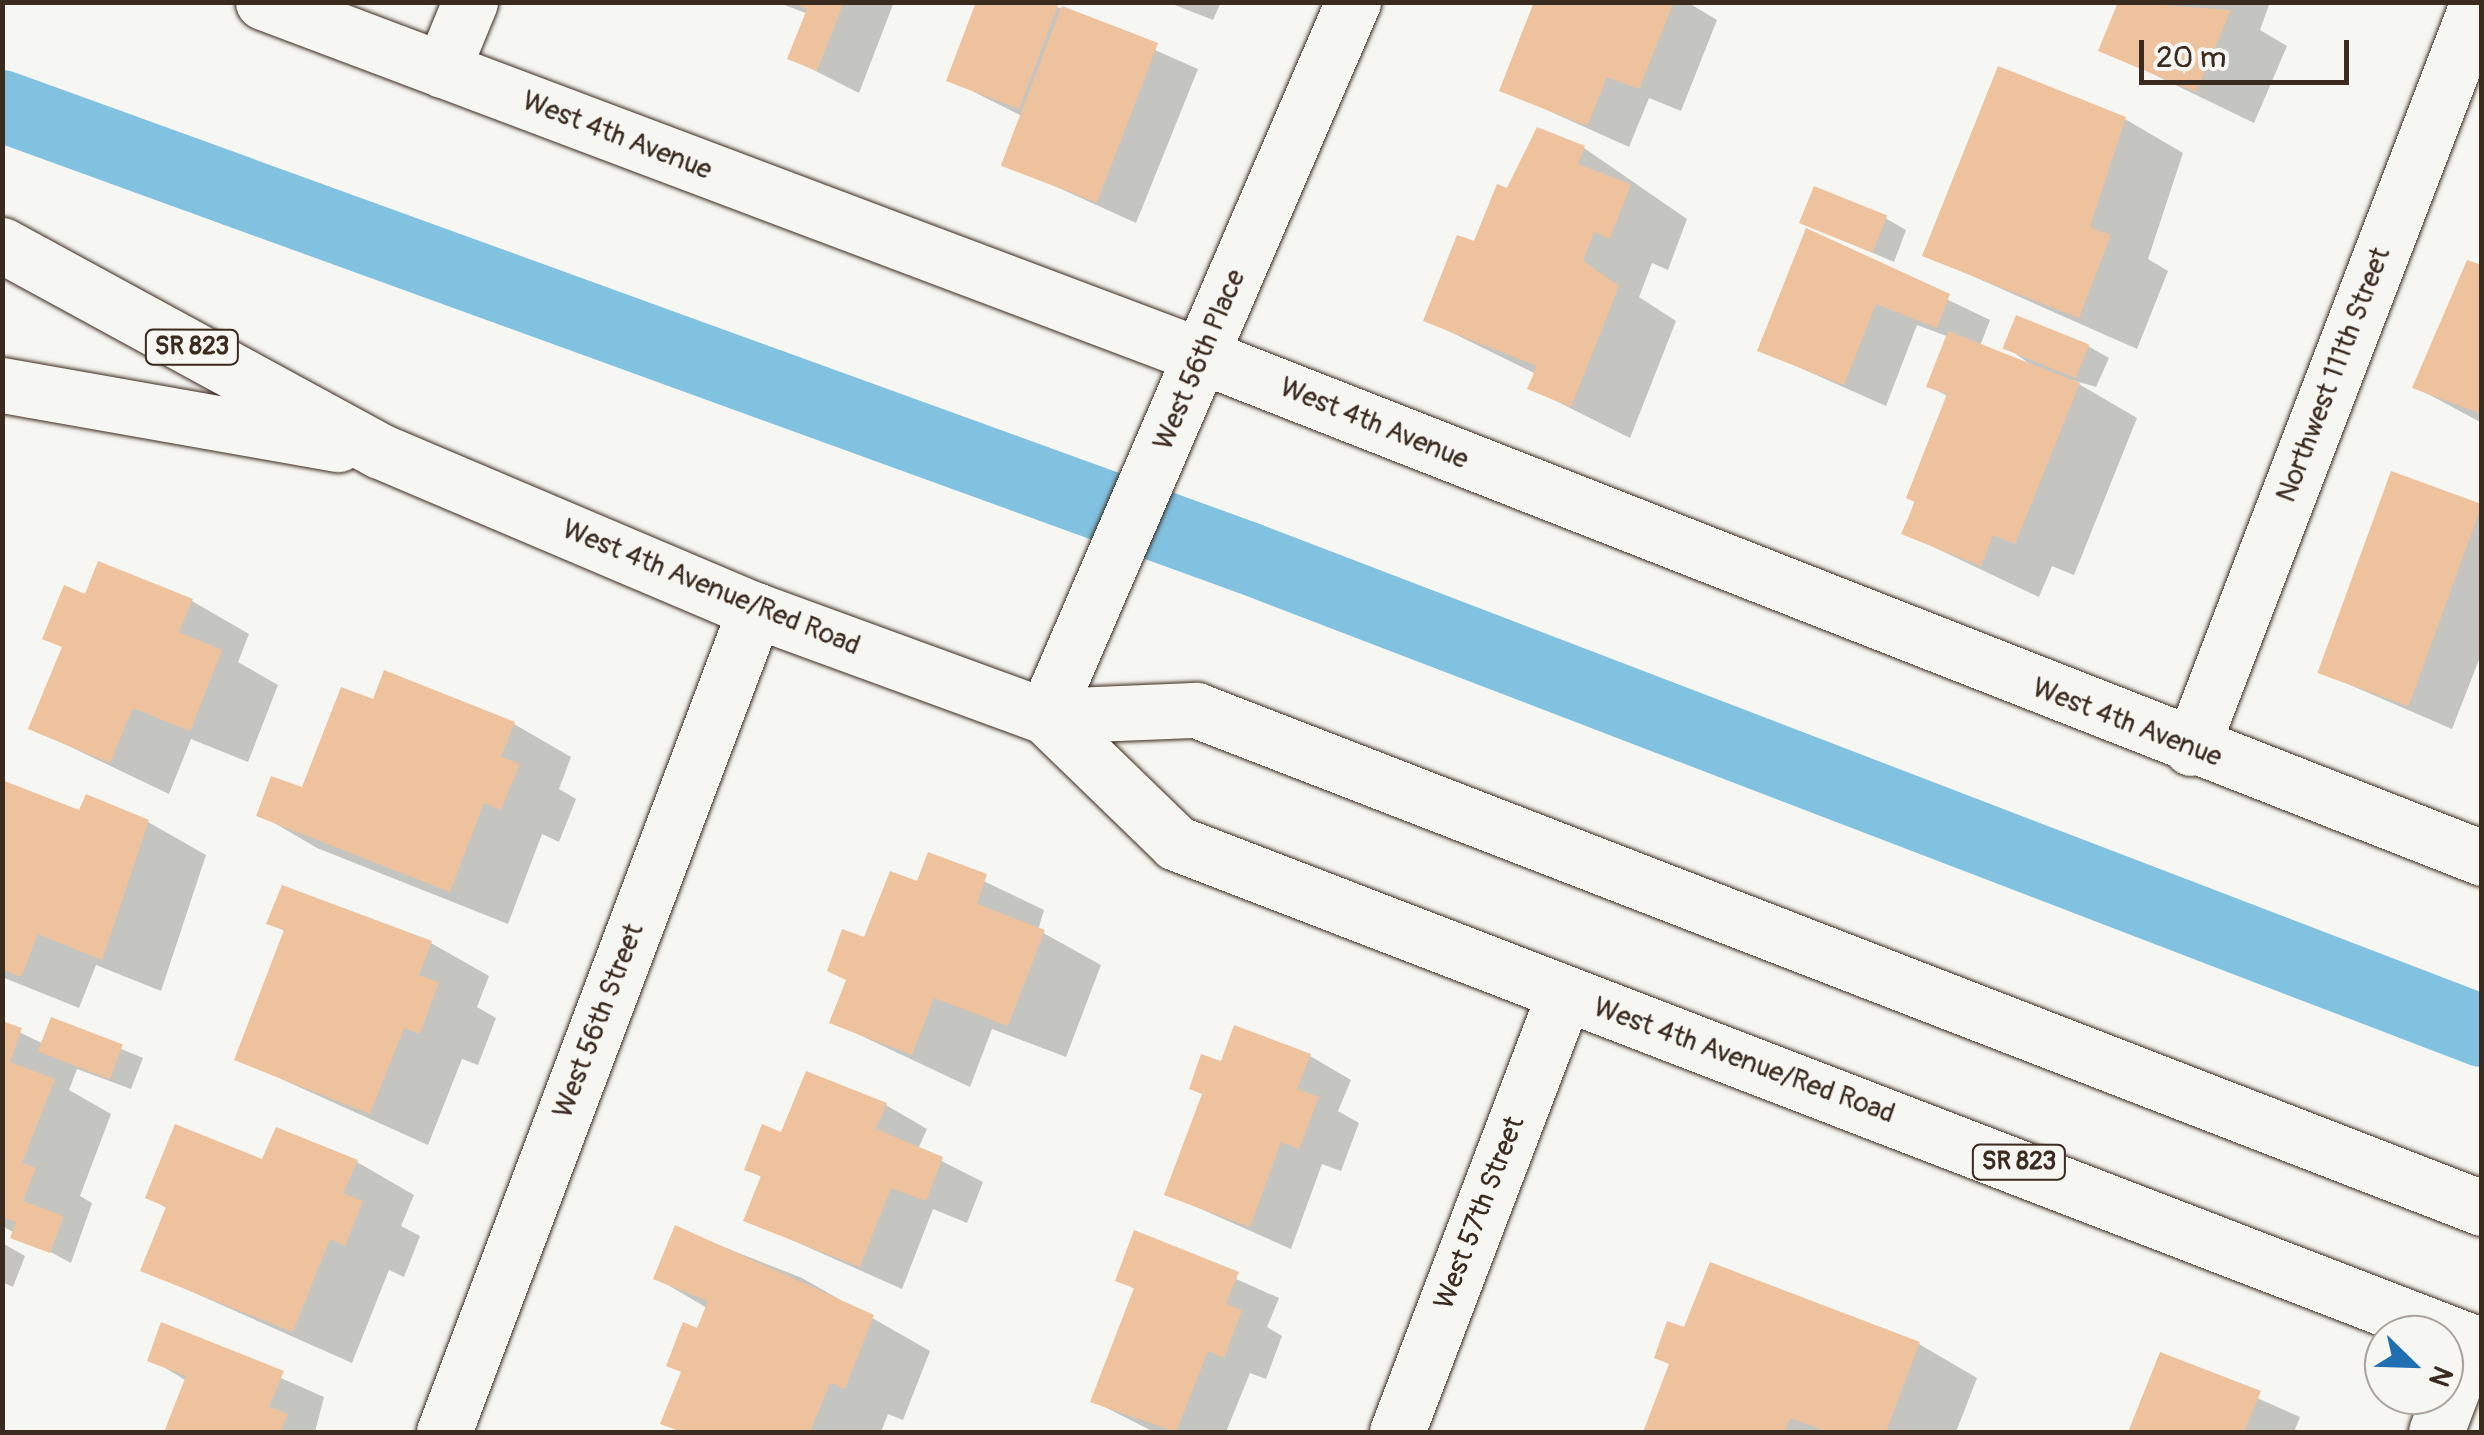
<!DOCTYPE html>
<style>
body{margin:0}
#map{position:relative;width:2484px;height:1435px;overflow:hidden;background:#f6f6f2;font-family:Pangolin,sans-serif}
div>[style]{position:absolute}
.shadow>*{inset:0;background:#0003}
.canal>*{height:72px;margin:-36px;padding:0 36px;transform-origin:36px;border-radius:36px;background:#81c2e1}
.building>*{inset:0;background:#efc29e;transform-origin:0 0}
.roads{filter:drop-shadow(0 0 2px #3b2a1e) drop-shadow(0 0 2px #3b2a1e)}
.minor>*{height:55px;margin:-27.5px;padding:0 27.5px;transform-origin:27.5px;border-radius:27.5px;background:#f6f6f2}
.major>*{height:55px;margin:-27.5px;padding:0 27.5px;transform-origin:27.5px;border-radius:27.5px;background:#f6f6f2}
span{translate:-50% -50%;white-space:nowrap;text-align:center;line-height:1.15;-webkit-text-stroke:8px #f6f6f2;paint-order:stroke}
.shield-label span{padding:2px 8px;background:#f6f6f2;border:2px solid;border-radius:8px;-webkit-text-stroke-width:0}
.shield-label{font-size:25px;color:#3b2a1e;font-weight:700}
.street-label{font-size:28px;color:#3b2a1e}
.frame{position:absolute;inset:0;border:5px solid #3b2a1e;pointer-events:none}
.north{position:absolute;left:2364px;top:1315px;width:100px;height:100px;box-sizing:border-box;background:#f6f6f2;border:2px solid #aba49d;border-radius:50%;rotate:113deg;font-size:28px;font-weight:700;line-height:40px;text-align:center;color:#3b2a1e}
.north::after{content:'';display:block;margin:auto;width:35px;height:45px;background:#1f6fb2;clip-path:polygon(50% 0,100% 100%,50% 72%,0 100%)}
.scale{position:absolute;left:2139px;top:40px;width:210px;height:45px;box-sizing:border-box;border:5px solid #3b2a1e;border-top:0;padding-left:12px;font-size:30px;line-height:35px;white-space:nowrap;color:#3b2a1e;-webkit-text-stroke:8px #f6f6f2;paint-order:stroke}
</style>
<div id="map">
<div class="shadow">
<i style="clip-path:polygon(777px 2px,894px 2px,859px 93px,790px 58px,808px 14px)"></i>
<i style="clip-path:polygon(979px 2px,1046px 2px,1198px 69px,1136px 223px,1004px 163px,1022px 116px,950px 80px)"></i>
<i style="clip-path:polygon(1167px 2px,1221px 2px,1213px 20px)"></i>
<i style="clip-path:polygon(1537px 2px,1687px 2px,1717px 20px,1681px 111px,1649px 98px,1629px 147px,1502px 90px)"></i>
<i style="clip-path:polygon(2121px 2px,2270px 2px,2260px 30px,2287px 46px,2254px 123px,2101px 49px)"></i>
<i style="clip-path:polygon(2125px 119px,2183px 153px,2148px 259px,2168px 271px,2137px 349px,1925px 255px)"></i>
<i style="clip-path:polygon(1584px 148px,1687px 219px,1668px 270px,1652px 263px,1639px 297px,1676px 321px,1630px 438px,1530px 388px,1536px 374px,1426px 320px,1508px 191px)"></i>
<i style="clip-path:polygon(1885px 218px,1906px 230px,1894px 262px,1801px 222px)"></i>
<i style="clip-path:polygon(1807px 232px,1990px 320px,1980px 346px,2034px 367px,2006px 347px,2088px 346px,2109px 358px,2096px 387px,2072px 380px,2137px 418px,2074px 575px,2052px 566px,2039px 597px,1904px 533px,1949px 397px,1929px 386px,1949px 337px,1917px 325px,1886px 406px,1760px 350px)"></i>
<i style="clip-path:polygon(2482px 267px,2482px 423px,2415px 387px)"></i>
<i style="clip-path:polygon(2393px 475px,2482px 507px,2482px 652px,2452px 729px,2320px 672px)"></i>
<i style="clip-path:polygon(87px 597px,192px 601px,249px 634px,238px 662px,278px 685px,248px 762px,191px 739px,169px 794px,31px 728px)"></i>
<i style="clip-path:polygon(514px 724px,571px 757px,559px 789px,576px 799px,559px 842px,542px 834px,508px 924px,317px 848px,259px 814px,303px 791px)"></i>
<i style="clip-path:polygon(2px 787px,80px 813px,148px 822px,206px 855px,161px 991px,96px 965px,79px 1008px,2px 977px)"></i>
<i style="clip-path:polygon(929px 855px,1044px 910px,1038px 930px,1101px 965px,1066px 1057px,992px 1029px,970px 1087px,832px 1022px,865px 940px,918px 884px)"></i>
<i style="clip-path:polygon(270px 923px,431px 943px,489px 976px,477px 1007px,496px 1018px,478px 1065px,462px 1059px,428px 1145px,237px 1059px,286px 932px)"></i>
<i style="clip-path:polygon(52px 1020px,143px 1058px,131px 1089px,77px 1069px,69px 1090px,111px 1114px,80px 1196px,92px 1203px,71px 1263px,2px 1226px,2px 1024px,44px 1044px)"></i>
<i style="clip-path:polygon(1310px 1056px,1351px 1080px,1338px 1111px,1359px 1123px,1341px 1171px,1322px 1164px,1291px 1249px,1167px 1194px)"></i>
<i style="clip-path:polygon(886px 1105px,927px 1129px,918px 1149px,983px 1182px,967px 1223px,933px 1209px,902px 1289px,747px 1220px,763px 1178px,747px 1169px,783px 1135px)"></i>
<i style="clip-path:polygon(264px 1162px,357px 1162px,414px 1195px,401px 1226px,420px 1236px,404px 1277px,389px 1270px,352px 1363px,143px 1270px,168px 1209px,148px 1197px)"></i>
<i style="clip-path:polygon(676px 1228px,802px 1278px,930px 1351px,903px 1420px,888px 1414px,881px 1432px,680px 1432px,663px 1422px,707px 1308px,656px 1278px)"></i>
<i style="clip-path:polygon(1135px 1234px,1279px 1298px,1267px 1327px,1282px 1336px,1266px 1379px,1250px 1373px,1226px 1432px,1154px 1432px,1093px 1401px,1136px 1290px,1118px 1279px)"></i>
<i style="clip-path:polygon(2px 1243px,25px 1256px,13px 1287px,2px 1282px)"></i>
<i style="clip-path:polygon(163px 1326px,324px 1397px,315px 1432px,167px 1432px,187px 1381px,150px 1359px)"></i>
<i style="clip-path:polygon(1686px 1331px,1919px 1344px,1977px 1378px,1956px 1432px,1646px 1432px)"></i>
<i style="clip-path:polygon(2161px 1355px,2300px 1417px,2294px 1432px,2131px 1432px)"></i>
</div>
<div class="canal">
<i style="left:2px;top:106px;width:1325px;rotate:19.94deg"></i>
<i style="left:1248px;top:558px;width:1322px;rotate:20.97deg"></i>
</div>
<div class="building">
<i style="clip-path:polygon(792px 2px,844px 2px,817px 71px,787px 59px,807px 9px)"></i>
<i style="clip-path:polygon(976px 2px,1058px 5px,1019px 109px,946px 81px)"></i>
<i style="clip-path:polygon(1534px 2px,1674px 2px,1639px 89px,1607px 77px,1587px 126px,1499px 91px)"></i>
<i style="clip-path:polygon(2118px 2px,2231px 10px,2196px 92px,2098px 51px)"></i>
<i style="left:1062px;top:6px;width:103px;height:171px;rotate:21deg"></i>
<i style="clip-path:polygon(1998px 66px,2126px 117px,2090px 227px,2111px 235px,2079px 318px,1922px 256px)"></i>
<i style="clip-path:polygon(1537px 127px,1585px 146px,1578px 164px,1631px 184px,1610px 239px,1594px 232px,1583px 261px,1619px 286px,1571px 407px,1527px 389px,1537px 366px,1423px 321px,1457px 235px,1474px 241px,1497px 184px,1507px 188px)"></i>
<i style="left:1814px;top:186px;width:79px;height:40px;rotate:22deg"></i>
<i style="clip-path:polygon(1806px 228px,1950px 294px,1937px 328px,1876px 304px,1844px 385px,1757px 351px)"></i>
<i style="clip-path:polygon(2467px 260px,2482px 265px,2482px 414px,2412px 388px)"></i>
<i style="left:2016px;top:315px;width:79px;height:36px;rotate:22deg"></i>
<i style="clip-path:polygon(1948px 331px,2080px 383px,2015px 544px,1993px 535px,1981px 566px,1901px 534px,1915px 502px,1906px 498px,1947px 394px,1926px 387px)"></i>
<i style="left:2391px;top:471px;width:97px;height:215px;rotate:20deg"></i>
<i style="clip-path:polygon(98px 561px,193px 599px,179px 632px,222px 650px,190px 731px,133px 708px,110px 763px,28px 729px,62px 647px,42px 639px,64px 585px,85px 594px)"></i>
<i style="clip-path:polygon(384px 670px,515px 722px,501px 757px,520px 764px,501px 810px,484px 803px,450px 892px,256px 816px,271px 776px,302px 787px,341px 687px,373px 699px)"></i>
<i style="clip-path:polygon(2px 780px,79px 810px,86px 794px,149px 820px,102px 960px,38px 934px,21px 977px,2px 969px)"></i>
<i style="clip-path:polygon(928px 852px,987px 874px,977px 904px,1045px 930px,1008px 1026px,934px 998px,912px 1055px,829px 1023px,846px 980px,827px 971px,842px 929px,864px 937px,890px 871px,917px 881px)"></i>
<i style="clip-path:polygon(282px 885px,432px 941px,419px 975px,439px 982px,420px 1034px,404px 1028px,370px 1114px,234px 1060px,284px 930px,266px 924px)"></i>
<i style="left:51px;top:1017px;width:77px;height:37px;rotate:21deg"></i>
<i style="clip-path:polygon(2px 1021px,22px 1028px,10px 1062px,55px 1079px,22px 1163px,36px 1168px,23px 1201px,64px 1216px,50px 1253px,10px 1238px,16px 1222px,2px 1217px)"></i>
<i style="clip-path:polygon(1234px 1025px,1311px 1054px,1297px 1089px,1319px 1097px,1299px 1149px,1281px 1142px,1250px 1227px,1164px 1195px,1202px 1094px,1189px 1089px,1201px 1054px,1221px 1061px)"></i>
<i style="clip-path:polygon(806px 1071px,887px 1103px,876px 1129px,943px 1157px,926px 1201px,891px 1188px,860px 1267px,743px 1221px,761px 1176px,744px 1170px,762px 1124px,781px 1132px)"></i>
<i style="clip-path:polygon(175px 1124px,262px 1159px,276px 1127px,358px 1160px,343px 1193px,363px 1201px,345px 1246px,330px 1239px,293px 1332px,140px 1271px,166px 1207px,145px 1198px)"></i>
<i style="clip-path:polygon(675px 1225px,874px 1315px,845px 1389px,830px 1383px,810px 1432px,682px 1432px,660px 1424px,681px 1372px,666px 1366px,683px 1322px,697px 1328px,708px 1301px,653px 1279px)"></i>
<i style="clip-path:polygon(1134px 1230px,1239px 1272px,1226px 1304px,1242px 1310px,1224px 1358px,1208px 1351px,1176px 1432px,1090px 1402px,1134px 1288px,1115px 1281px)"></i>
<i style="clip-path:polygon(1710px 1262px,1920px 1342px,1886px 1432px,1828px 1432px,1790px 1418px,1784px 1432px,1643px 1432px,1669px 1364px,1654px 1358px,1667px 1321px,1684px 1327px)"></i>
<i style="clip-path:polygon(161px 1322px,284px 1371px,269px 1407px,288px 1414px,280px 1432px,164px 1432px,186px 1376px,147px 1361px)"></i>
<i style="clip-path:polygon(2160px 1352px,2261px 1391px,2244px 1432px,2128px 1432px)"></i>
</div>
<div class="roads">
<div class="minor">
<i style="left:263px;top:2px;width:1004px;rotate:20.66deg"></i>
<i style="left:1202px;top:356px;width:1375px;rotate:21.41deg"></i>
<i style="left:442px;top:70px;width:74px;rotate:-67.6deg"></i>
<i style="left:1045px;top:716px;width:778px;rotate:-66.67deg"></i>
<i style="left:2191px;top:748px;width:799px;rotate:-68.96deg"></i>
<i style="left:444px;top:1432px;width:879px;rotate:-69.28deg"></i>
<i style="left:1397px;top:1432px;width:469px;rotate:-69.1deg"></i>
<i style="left:2436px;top:1432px;width:96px;rotate:-69.3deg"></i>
</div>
<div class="major">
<i style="left:2px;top:245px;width:430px;rotate:28.6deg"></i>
<i style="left:380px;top:451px;width:407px;rotate:23deg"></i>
<i style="left:755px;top:610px;width:309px;rotate:20.1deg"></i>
<i style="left:1045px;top:716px;width:151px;rotate:-2.3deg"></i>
<i style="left:1196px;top:710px;width:1379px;rotate:21.17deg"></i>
<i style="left:2px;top:385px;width:341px;rotate:10deg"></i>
<i style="left:1045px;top:716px;width:182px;rotate:44.1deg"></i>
<i style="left:1176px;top:843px;width:1400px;rotate:21.06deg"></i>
</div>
</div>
<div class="shield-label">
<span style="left:192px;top:347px">SR 823</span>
<span style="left:2019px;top:1162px">SR 823</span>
</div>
<div class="street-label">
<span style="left:617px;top:136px;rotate:21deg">West 4th Avenue</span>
<span style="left:1200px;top:360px;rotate:-67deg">West 56th Place</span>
<span style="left:2334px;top:375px;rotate:-69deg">Northwest 111th Street</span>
<span style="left:1374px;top:424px;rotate:22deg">West 4th Avenue</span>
<span style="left:711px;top:588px;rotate:22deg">West 4th Avenue/Red Road</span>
<span style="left:2127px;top:723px;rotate:21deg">West 4th Avenue</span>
<span style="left:599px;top:1021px;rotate:-69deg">West 56th Street</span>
<span style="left:1744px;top:1061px;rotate:20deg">West 4th Avenue/Red Road</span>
<span style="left:1480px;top:1213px;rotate:-69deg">West 57th Street</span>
</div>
<div class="frame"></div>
<div class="north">N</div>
<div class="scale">20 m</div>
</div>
